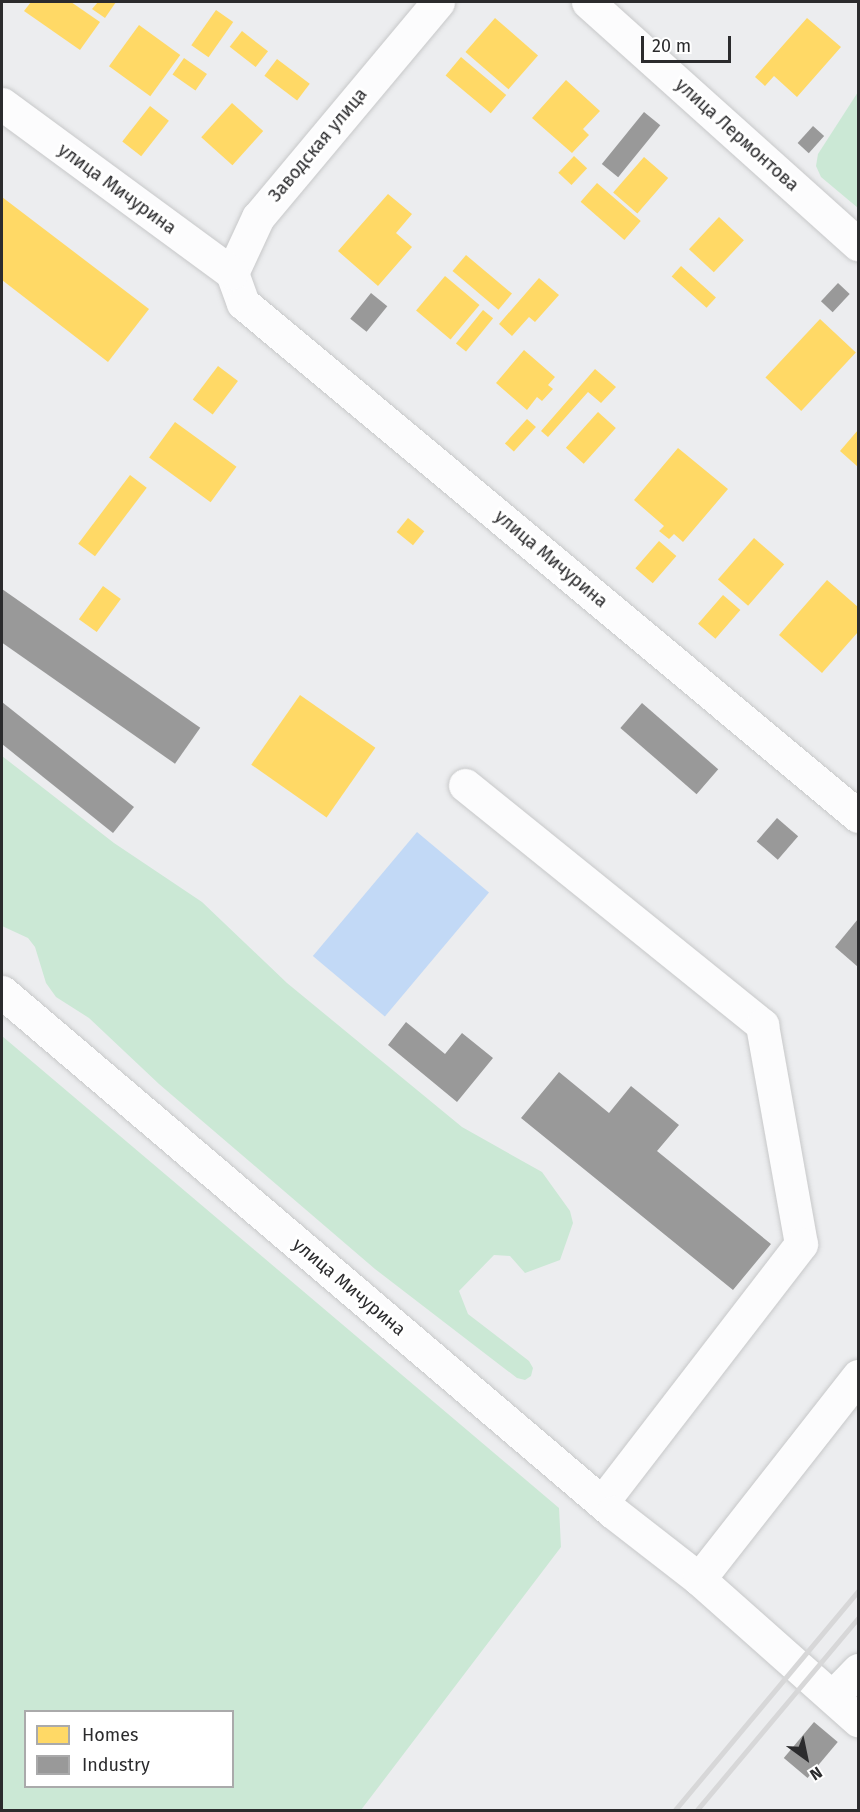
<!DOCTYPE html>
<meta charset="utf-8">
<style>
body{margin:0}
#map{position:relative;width:860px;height:1812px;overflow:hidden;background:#ecedef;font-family:"Fira Sans",sans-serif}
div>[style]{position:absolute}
.green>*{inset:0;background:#cbe8d5}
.water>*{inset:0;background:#c2d9f6;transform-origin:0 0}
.homes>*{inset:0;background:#ffd966;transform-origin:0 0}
.industry>*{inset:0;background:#999;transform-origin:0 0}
.roads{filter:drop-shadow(0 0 2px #c7c8c9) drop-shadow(0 0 2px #c7c8c9)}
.minor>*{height:33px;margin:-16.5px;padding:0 16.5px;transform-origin:16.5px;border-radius:16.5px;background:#fcfcfd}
.rail>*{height:4.5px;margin:-2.25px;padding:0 2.25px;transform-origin:2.25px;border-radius:2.25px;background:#d7d7d8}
span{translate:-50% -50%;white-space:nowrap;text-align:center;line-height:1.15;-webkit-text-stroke:6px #fff;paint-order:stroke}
.street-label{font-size:18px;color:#2b2b2d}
.frame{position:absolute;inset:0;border:3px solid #2b2b2d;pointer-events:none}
.legend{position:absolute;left:24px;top:1710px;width:210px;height:78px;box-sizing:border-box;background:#fff;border:2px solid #aaaaab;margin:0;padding:8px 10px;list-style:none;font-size:18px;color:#2b2b2d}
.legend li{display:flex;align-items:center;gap:12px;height:30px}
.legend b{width:30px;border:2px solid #aaaaab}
.north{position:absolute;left:776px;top:1728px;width:60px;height:60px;-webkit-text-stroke:4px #fff;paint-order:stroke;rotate:147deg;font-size:16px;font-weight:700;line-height:24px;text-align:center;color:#2b2b2d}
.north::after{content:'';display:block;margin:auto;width:21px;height:27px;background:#2b2b2d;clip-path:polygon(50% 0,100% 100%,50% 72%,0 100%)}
.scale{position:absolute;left:641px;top:36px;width:90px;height:27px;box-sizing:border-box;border:3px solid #2b2b2d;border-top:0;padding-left:8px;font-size:18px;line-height:21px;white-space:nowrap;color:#2b2b2d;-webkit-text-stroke:4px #fff;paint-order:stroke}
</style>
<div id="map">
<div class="green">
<i style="clip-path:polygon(858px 92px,858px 208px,821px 177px,816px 166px,818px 154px)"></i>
<i style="clip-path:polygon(2px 756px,114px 843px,202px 902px,287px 983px,462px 1127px,542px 1172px,570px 1211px,573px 1223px,560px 1260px,525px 1273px,510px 1256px,494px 1255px,459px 1291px,468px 1314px,529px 1361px,533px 1368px,531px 1376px,525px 1380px,517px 1378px,375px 1269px,159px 1084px,89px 1018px,56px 997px,46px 983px,35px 947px,28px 938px,2px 926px)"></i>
<i style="clip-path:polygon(evenodd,2px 1036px,559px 1508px,561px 1547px,361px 1810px,2px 1810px,2px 1036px,26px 1712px,232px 1712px,232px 1786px,26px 1786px,26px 1712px)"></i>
</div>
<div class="water">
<i style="left:417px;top:832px;width:94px;height:162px;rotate:40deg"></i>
</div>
<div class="homes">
<i style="clip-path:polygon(31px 2px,71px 2px,100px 22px,80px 50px,24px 11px)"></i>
<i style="clip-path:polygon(98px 2px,116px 2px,105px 18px,92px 9px)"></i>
<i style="left:216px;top:10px;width:21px;height:43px;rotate:35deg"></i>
<i style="left:495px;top:18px;width:57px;height:45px;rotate:41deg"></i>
<i style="clip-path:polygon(807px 18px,841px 47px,797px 97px,774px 76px,765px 86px,755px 77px)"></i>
<i style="left:139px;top:25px;width:51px;height:51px;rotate:36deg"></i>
<i style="left:242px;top:31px;width:33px;height:20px;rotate:38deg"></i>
<i style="left:461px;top:57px;width:59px;height:24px;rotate:40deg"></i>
<i style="left:184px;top:58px;width:28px;height:20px;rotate:35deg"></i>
<i style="left:277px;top:59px;width:41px;height:21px;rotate:37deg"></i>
<i style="clip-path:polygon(566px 80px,600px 111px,583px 129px,589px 135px,572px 153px,532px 118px)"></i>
<i style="left:232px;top:103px;width:42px;height:46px;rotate:42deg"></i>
<i style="left:150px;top:106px;width:24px;height:45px;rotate:38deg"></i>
<i style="left:574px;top:156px;width:18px;height:23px;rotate:43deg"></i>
<i style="left:644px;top:157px;width:32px;height:47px;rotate:41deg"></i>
<i style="left:597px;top:183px;width:58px;height:25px;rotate:41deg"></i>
<i style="clip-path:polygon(388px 194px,412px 214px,396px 233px,412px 247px,378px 286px,338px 251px)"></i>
<i style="clip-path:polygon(2px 197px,149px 309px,108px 362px,2px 280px)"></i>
<i style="left:719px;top:217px;width:34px;height:44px;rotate:43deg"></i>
<i style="left:466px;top:255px;width:60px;height:21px;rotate:40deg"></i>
<i style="left:681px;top:266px;width:47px;height:14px;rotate:42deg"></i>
<i style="left:445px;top:276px;width:45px;height:45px;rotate:40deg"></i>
<i style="clip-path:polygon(539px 278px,559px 295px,535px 322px,529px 317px,512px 336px,499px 324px)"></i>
<i style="left:483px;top:310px;width:13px;height:43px;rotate:39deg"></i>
<i style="left:820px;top:319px;width:49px;height:80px;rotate:43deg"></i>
<i style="clip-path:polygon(524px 350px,555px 377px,548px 385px,553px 389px,542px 401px,537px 397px,527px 410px,496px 383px)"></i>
<i style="left:218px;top:366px;width:25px;height:42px;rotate:37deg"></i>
<i style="clip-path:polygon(595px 369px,616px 387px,601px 403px,588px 392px,548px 437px,541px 431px)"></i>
<i style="left:598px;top:412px;width:24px;height:48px;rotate:42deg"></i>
<i style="left:527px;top:419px;width:12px;height:33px;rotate:42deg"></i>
<i style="left:175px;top:422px;width:76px;height:44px;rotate:36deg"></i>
<i style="clip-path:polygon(858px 430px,858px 467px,840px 451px)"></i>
<i style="clip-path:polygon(678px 448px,728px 489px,683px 542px,674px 534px,669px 539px,659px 531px,664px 526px,634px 500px)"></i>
<i style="left:130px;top:475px;width:21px;height:86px;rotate:37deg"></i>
<i style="left:408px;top:518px;width:21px;height:18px;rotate:39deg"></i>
<i style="left:754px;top:538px;width:40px;height:55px;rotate:41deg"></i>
<i style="left:659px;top:541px;width:23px;height:36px;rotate:41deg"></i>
<i style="clip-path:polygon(827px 580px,858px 607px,858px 632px,822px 673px,779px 635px)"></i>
<i style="left:103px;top:586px;width:22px;height:41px;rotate:36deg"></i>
<i style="left:723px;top:595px;width:23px;height:38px;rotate:41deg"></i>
<i style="left:300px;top:695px;width:92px;height:85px;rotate:35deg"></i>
</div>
<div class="industry">
<i style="left:644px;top:112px;width:21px;height:67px;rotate:39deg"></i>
<i style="left:813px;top:126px;width:15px;height:23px;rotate:42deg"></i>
<i style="left:838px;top:283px;width:16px;height:25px;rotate:43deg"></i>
<i style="left:371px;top:293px;width:21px;height:33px;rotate:39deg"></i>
<i style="left:2px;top:589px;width:242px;height:44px;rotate:35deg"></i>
<i style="clip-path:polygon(2px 702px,134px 807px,113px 833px,2px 744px)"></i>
<i style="left:642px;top:703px;width:101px;height:33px;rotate:41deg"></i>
<i style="left:777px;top:818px;width:28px;height:31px;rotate:41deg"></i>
<i style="clip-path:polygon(858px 919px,858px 967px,835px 947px)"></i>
<i style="clip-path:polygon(406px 1022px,445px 1054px,462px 1033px,493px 1058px,457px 1102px,388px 1045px)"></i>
<i style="clip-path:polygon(559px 1072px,609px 1113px,631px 1086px,679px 1125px,657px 1151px,771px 1244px,733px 1290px,521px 1118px)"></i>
<i style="left:814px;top:1722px;width:31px;height:47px;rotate:40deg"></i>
</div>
<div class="roads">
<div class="minor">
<i style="left:438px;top:2px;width:280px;rotate:129.9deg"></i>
<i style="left:258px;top:217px;width:62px;rotate:114.9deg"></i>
<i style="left:232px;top:273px;width:32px;rotate:70deg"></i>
<i style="left:243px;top:303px;width:801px;rotate:39.83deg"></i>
<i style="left:588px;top:2px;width:363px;rotate:41.9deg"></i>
<i style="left:2px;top:104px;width:285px;rotate:36.3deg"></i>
<i style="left:465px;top:785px;width:382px;rotate:38.9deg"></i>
<i style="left:762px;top:1025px;width:222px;rotate:79.9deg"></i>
<i style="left:801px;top:1244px;width:326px;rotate:127.6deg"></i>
<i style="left:2px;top:992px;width:802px;rotate:40.4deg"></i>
<i style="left:613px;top:1512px;width:109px;rotate:37.9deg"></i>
<i style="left:699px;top:1579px;width:213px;rotate:41.6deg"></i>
<i style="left:699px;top:1579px;width:258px;rotate:-51.9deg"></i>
<i style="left:833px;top:1696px;width:36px;rotate:-46deg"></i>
</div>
</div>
<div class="rail">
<i style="left:675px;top:1810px;width:285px;rotate:-50.1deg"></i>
<i style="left:697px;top:1810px;width:251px;rotate:-50deg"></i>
</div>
<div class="street-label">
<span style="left:737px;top:135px;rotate:42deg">улица Лермонтова</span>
<span style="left:318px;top:145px;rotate:-50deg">Заводская улица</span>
<span style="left:117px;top:189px;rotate:36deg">улица Мичурина</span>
<span style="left:551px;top:559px;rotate:40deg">улица Мичурина</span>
<span style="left:349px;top:1287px;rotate:40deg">улица Мичурина</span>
</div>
<div class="frame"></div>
<ul class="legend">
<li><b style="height:16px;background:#ffd966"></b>Homes</li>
<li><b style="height:16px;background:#999"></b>Industry</li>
</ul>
<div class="north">N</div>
<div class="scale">20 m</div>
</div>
